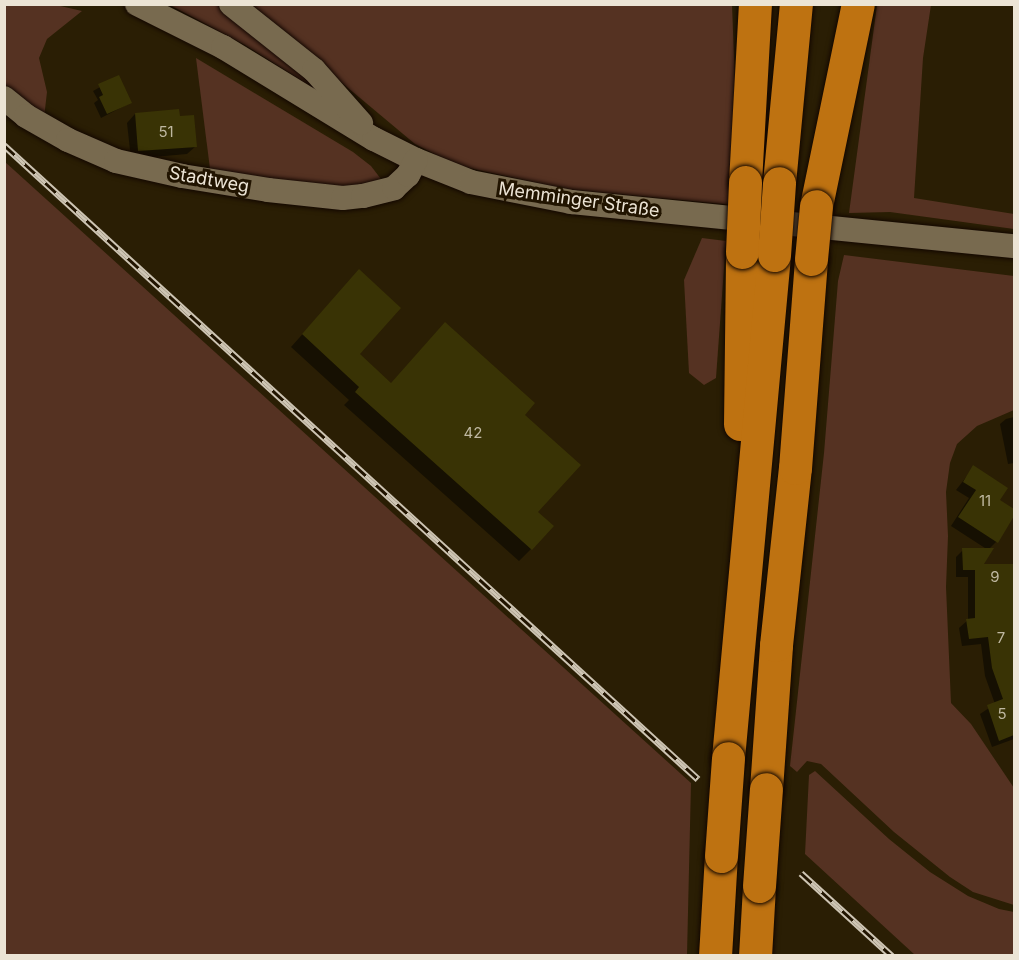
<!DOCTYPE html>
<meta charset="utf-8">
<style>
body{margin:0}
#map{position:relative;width:1019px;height:960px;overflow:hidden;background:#2a1e04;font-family:Inter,sans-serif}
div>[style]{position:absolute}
.green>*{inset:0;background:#553222}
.shadow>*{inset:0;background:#0007}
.building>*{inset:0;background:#393305}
.roads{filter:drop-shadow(0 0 2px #130700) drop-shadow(0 0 2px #130700)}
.minor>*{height:24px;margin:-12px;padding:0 12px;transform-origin:12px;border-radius:12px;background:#786a4f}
.highway>*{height:33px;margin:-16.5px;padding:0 16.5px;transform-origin:16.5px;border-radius:16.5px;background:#be7211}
.rail>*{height:7px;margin-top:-3.5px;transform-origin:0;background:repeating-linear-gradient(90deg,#211400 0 14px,#cec5b4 0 28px);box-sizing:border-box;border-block:2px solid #cec5b4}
.bridges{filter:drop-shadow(0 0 2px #130700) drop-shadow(0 0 2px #130700)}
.highway-bridge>*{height:33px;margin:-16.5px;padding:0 16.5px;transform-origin:16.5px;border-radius:16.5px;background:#be7211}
span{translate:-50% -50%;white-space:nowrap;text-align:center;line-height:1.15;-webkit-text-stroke:6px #211400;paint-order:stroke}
.number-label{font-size:15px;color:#bfb8a1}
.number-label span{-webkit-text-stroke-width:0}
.street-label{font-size:18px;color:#ece4d5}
.frame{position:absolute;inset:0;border:6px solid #ece4d5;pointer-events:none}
</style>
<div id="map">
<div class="green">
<i style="clip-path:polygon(4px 5px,56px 5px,82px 11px,47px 39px,39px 58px,47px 92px,44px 118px,5px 88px)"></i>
<i style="clip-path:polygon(170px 5px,217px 5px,239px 19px,336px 102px,245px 45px)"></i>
<i style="clip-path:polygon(249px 5px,732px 5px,736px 109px,734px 205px,565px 189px,456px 165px,415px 144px)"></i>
<i style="clip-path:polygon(877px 5px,931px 5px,923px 58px,914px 198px,1014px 214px,1014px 229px,890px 212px,849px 213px)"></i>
<i style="clip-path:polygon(196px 58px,353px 152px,371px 166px,384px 183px,370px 189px,283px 182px,210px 169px)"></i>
<i style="clip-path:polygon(4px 161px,691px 783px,687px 955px,5px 955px)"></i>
<i style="clip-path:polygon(702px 238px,726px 241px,716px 378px,704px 385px,689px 373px,684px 280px)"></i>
<i style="clip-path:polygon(844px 255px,1014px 276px,1014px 410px,977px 426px,957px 444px,950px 463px,946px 492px,948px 536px,946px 587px,951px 703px,971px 724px,1014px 788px,1014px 905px,973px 892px,950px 877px,894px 832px,821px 764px,807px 761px,797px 772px,790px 766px,824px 453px,838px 281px)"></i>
<i style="clip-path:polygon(815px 771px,889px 839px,930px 872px,968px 896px,999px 909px,1014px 912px,1014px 955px,915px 955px,805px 854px,809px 775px)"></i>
</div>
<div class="shadow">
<i style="clip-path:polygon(118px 77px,130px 103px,101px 118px,94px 103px,98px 100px,93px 91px)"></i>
<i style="clip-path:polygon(135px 114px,179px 118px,196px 146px,187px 154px,131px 159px,127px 123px)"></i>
<i style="clip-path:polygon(359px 271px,357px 355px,390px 384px,522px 415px,536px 512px,531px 549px,519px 561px,344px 405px,349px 400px,291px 347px)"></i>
<i style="clip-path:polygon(1014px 417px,1014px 463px,1008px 464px,1000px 424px,1006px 419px)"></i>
<i style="clip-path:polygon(974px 467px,998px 500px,1014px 510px,996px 542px,988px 550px,951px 526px,969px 498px,956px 490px)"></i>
<i style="clip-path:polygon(963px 550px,981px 566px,1014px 566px,1014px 739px,992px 747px,980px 714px,995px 704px,985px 676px,981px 644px,962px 646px,959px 628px,968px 620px,968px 577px,956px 577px,956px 557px)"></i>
</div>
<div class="building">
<i style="clip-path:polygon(119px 75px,132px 103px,107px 114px,99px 97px,103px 95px,98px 84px)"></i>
<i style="clip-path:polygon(179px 109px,180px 116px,194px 115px,197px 147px,138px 151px,135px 113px)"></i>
<i style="clip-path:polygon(359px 269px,401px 308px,360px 354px,391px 383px,445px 322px,535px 403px,525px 415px,581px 465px,538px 512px,554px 526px,532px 550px,355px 392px,359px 387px,302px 334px)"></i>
<i style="clip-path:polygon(973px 465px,1008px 488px,1000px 500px,1014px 509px,1014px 516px,998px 543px,958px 517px,976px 490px,963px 482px)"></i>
<i style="clip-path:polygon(962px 548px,994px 548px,984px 564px,1014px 564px,1014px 735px,999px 741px,987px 705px,1003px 699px,992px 668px,988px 637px,969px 639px,966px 619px,975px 618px,975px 570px,963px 570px)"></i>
</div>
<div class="roads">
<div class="minor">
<i style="left:137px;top:4px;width:96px;rotate:26.6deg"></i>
<i style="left:223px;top:47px;width:177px;rotate:31.4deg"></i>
<i style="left:374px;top:139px;width:47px;rotate:26.6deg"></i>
<i style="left:416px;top:160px;width:59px;rotate:21.8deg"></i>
<i style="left:471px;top:182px;width:102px;rotate:11.3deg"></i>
<i style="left:571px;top:202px;width:445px;rotate:5.7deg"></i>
<i style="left:231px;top:4px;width:106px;rotate:38.5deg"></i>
<i style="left:314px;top:70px;width:71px;rotate:48.4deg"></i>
<i style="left:4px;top:98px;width:28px;rotate:39deg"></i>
<i style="left:26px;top:116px;width:48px;rotate:29.7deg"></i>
<i style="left:68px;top:140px;width:52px;rotate:23.6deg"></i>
<i style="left:116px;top:161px;width:68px;rotate:12.8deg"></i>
<i style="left:182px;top:176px;width:87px;rotate:9.2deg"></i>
<i style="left:268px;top:190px;width:75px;rotate:6.1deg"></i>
<i style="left:343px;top:198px;width:20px;rotate:-6deg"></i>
<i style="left:363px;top:196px;width:32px;rotate:-14deg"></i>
<i style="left:394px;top:188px;width:19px;rotate:-43deg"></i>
<i style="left:408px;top:175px;width:17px;rotate:-62deg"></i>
</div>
<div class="highway">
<i style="left:745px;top:182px;width:178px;rotate:-86.8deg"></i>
<i style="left:779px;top:183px;width:180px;rotate:-84.6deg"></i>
<i style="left:816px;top:206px;width:206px;rotate:-78.3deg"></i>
<i style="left:740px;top:424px;width:172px;rotate:-89.3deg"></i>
<i style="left:728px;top:758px;width:505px;rotate:-84.77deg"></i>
<i style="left:766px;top:789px;width:144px;rotate:-86deg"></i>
<i style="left:776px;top:645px;width:178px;rotate:-83.9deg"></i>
<i style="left:795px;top:468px;width:210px;rotate:-85.6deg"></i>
<i style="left:715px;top:956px;width:100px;rotate:-86.6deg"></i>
<i style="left:755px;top:956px;width:70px;rotate:-86.7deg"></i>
</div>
</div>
<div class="rail">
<i style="left:4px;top:145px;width:940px;rotate:42.41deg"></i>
<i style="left:801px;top:873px;width:123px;rotate:42.4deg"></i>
</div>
<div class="bridges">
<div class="highway-bridge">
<i style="left:742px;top:252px;width:70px;rotate:-87.5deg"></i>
<i style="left:774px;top:255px;width:72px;rotate:-86deg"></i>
<i style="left:811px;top:259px;width:53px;rotate:-84.6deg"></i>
<i style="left:721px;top:856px;width:98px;rotate:-85.9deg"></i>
<i style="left:759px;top:886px;width:97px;rotate:-85.9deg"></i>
</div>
</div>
<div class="number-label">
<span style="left:166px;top:132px">51</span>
<span style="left:473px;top:433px">42</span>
<span style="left:985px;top:501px">11</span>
<span style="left:995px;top:577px">9</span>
<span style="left:1001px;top:638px">7</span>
<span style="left:1002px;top:714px">5</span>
</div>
<div class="street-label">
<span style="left:209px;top:180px;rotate:10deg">Stadtweg</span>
<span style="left:579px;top:200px;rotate:8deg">Memminger Straße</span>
</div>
<div class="frame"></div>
</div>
